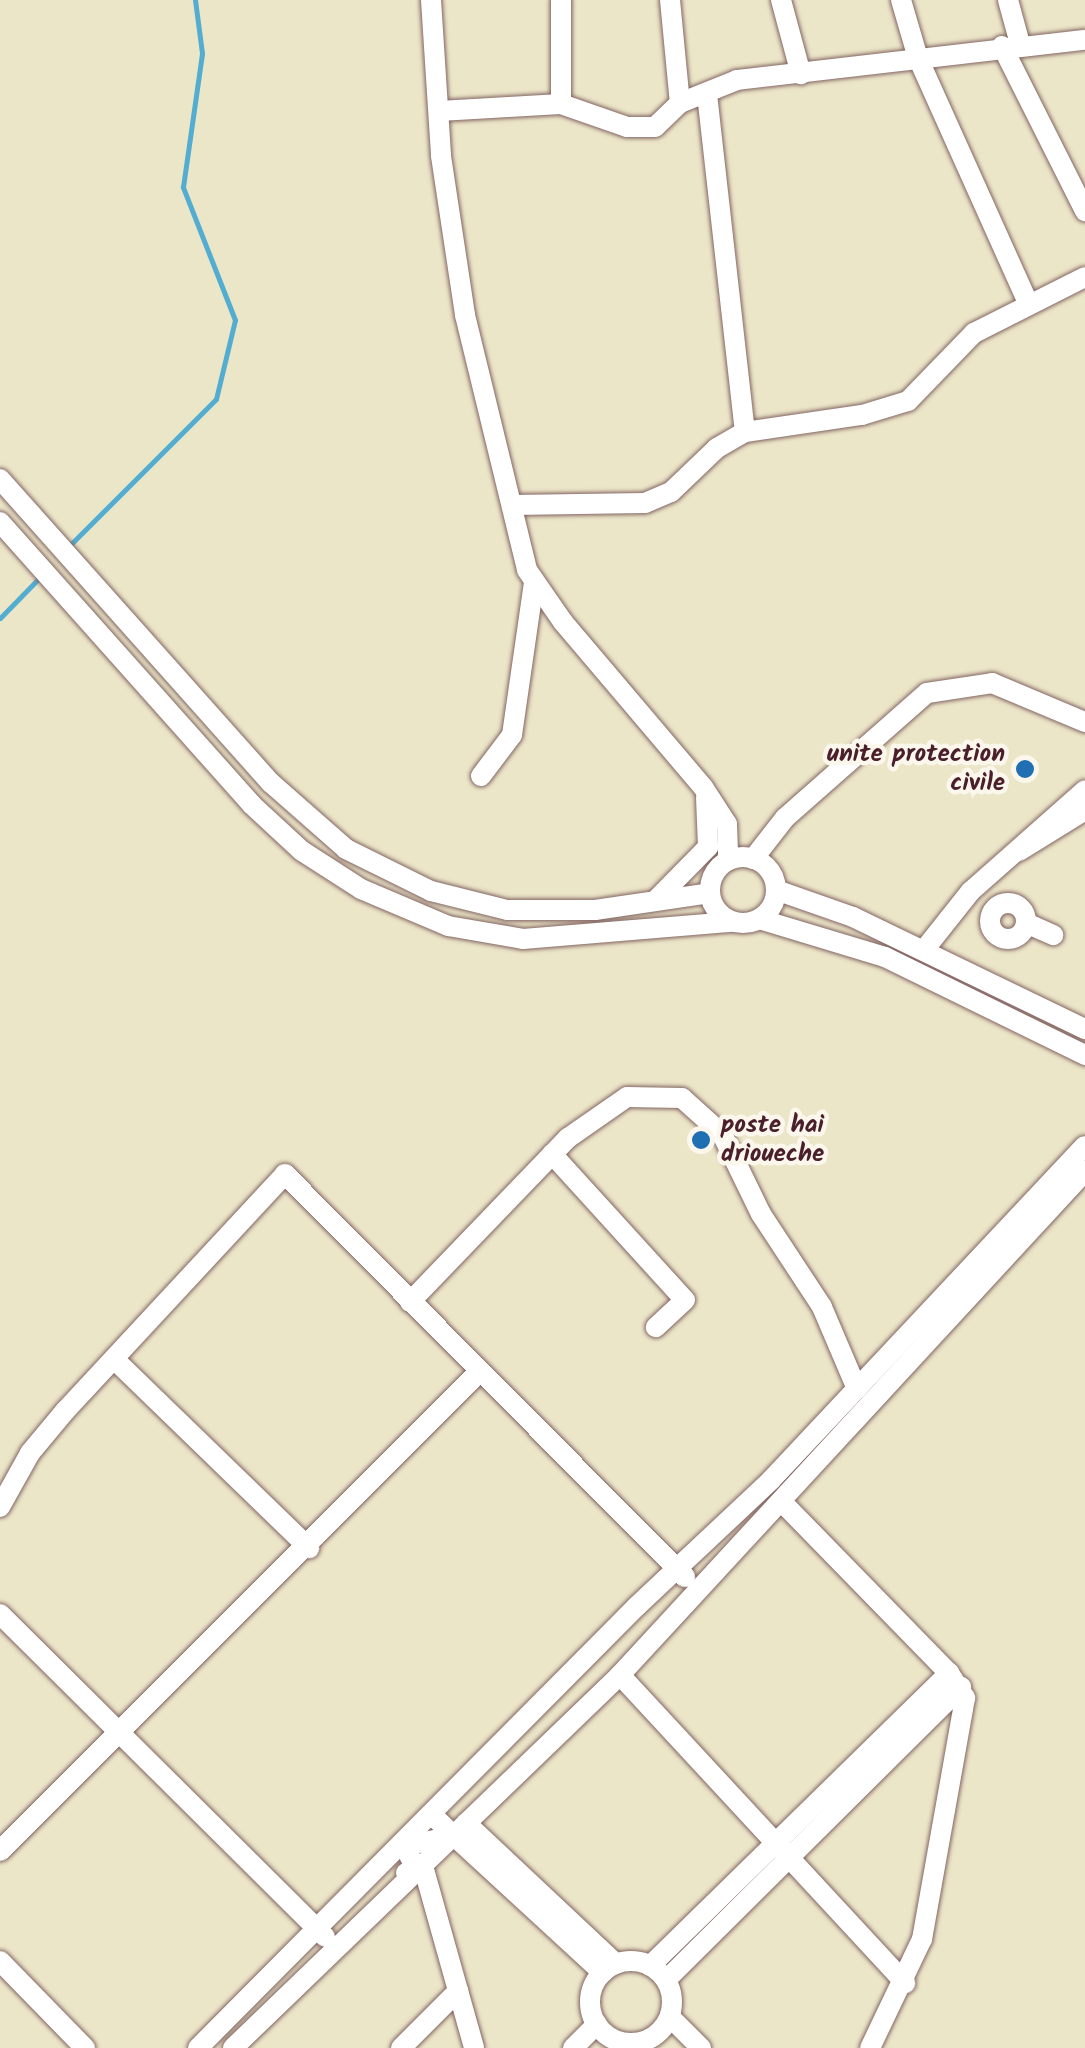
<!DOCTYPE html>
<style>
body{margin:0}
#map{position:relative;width:1085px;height:2048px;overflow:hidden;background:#ece6c9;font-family:Kalam,sans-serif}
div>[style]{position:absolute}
.stream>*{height:5px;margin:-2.5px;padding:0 2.5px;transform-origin:2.5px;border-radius:2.5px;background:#53add1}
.roads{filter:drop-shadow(0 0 2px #836562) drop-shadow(0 0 2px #836562)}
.minor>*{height:20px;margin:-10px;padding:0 10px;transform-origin:10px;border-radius:10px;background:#fff}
.minor>.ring{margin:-10px;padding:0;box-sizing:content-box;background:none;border:20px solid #fff;border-radius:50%}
.dots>*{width:28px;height:28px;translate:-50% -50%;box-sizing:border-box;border:5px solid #fbf7ec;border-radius:50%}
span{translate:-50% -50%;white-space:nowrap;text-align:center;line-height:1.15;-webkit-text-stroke:9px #fbf7ec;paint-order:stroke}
.poi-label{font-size:25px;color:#4a1f2b;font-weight:700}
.right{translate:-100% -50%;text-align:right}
.left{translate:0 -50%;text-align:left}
</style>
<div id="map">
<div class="stream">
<i style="left:68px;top:547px;width:209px;rotate:-45deg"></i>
<i style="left:216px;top:399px;width:81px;rotate:-76.5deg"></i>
<i style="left:235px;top:320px;width:143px;rotate:-111.4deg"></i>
<i style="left:183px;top:187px;width:135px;rotate:-81.9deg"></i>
<i style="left:202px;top:53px;width:53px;rotate:-97.5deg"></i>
<i style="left:0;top:618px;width:57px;rotate:-45.7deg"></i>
</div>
<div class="roads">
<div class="minor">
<i style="left:431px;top:0;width:156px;rotate:86.3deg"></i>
<i style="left:441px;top:156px;width:161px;rotate:81.4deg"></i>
<i style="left:465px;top:315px;width:262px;rotate:76.3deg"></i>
<i style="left:527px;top:570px;width:63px;rotate:55.3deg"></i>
<i style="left:563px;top:622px;width:216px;rotate:49.7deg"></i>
<i style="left:703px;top:787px;width:44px;rotate:57deg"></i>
<i style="left:727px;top:824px;width:36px;rotate:88deg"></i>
<i style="left:561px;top:0;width:104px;rotate:90deg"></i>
<i style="left:670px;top:0;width:103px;rotate:84.5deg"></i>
<i style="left:781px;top:0;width:77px;rotate:74.9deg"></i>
<i style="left:901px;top:0;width:60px;rotate:73.7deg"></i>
<i style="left:918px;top:58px;width:269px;rotate:65.8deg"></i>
<i style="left:1008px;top:0;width:46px;rotate:74.7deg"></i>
<i style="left:1002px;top:46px;width:185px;rotate:63.3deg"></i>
<i style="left:707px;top:94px;width:340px;rotate:83.6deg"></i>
<i style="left:439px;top:111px;width:122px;rotate:-3.3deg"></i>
<i style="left:561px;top:104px;width:70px;rotate:19.2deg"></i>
<i style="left:627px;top:127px;width:28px"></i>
<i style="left:655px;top:127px;width:35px;rotate:-44deg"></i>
<i style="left:680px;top:103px;width:61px;rotate:-22deg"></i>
<i style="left:737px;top:80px;width:350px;rotate:-6.6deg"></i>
<i style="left:0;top:479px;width:407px;rotate:48.3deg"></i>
<i style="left:271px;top:783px;width:100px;rotate:41.3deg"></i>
<i style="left:346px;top:849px;width:95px;rotate:26.3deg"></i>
<i style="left:431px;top:891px;width:78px;rotate:14deg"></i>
<i style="left:507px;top:910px;width:88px"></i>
<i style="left:595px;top:910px;width:116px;rotate:-8.4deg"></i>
<i style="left:513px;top:505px;width:132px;rotate:-0.9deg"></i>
<i style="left:645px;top:503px;width:28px;rotate:-23deg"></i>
<i style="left:671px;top:492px;width:64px;rotate:-43.7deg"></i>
<i style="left:717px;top:448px;width:32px;rotate:-30deg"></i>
<i style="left:745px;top:432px;width:118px;rotate:-8.3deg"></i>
<i style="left:862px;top:415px;width:48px;rotate:-16.9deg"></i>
<i style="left:908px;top:401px;width:95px;rotate:-45.9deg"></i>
<i style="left:974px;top:333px;width:124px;rotate:-26.8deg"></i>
<i style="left:0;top:522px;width:378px;rotate:48.3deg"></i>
<i style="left:251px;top:804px;width:69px;rotate:42.7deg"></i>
<i style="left:302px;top:851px;width:70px;rotate:32.8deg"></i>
<i style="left:361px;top:889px;width:95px;rotate:23deg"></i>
<i style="left:448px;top:926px;width:76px;rotate:9.8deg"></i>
<i style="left:523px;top:939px;width:209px;rotate:-4.7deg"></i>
<i style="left:481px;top:776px;width:51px;rotate:-52.9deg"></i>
<i style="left:512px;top:735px;width:155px;rotate:-81.8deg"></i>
<i style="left:1019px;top:851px;width:78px;rotate:-31.8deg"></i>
<i class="ring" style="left:710px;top:857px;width:46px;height:46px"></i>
<i style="left:753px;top:859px;width:52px;rotate:-52deg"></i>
<i style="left:785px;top:818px;width:189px;rotate:-41.4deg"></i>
<i style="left:927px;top:693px;width:66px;rotate:-8.7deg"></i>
<i style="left:992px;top:683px;width:101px;rotate:22.8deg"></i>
<i style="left:776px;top:890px;width:82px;rotate:19.3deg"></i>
<i style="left:853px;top:917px;width:258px;rotate:25.8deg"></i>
<i style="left:655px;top:901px;width:76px;rotate:-45.5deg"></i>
<i style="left:708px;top:847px;width:49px;rotate:-92.3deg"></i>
<i class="ring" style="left:990px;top:903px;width:16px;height:16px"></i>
<i style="left:759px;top:919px;width:132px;rotate:16.8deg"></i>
<i style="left:885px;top:957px;width:223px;rotate:26.1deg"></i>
<i style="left:1026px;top:923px;width:30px;rotate:24deg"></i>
<i style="left:924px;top:950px;width:75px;rotate:-51.5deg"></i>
<i style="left:971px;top:891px;width:152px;rotate:-41.5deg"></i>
<i style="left:552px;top:1154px;width:197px;rotate:47.7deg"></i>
<i style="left:685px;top:1300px;width:40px;rotate:137deg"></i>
<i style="left:410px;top:1302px;width:228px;rotate:-46.1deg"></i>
<i style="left:568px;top:1138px;width:72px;rotate:-34.8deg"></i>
<i style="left:627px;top:1097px;width:55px;rotate:1deg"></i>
<i style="left:682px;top:1098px;width:54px;rotate:42deg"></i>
<i style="left:722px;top:1134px;width:89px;rotate:64deg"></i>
<i style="left:761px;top:1214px;width:111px;rotate:56.7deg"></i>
<i style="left:822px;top:1307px;width:89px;rotate:66.9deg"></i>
<i style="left:114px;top:1359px;width:272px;rotate:44.1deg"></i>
<i style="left:781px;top:1501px;width:240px;rotate:45.7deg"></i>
<i style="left:949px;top:1673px;width:30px;rotate:57deg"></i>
<i style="left:965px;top:1698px;width:245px;rotate:100.1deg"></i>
<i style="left:922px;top:1939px;width:121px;rotate:115.5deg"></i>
<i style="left:0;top:1507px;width:62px;rotate:-60.9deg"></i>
<i style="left:30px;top:1453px;width:55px;rotate:-50.2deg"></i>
<i style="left:65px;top:1411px;width:323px;rotate:-47.1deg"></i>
<i style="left:285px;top:1174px;width:568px;rotate:45.21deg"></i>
<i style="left:0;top:1614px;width:458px;rotate:44.8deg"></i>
<i style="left:620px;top:1675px;width:420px;rotate:47.2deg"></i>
<i style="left:466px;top:1823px;width:206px;rotate:43.2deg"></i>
<i style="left:454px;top:1836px;width:202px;rotate:42.6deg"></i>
<i style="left:0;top:1851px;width:677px;rotate:-45deg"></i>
<i style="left:423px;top:1866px;width:189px;rotate:74.3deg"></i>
<i style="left:406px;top:1873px;width:12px;rotate:-5deg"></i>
<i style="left:418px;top:1872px;width:30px;rotate:-118deg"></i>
<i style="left:404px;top:1846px;width:51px;rotate:-11.3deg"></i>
<i style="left:454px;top:1836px;width:32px;rotate:-136deg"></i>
<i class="ring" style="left:590px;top:1961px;width:62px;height:62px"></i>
<i style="left:0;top:1961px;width:122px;rotate:45.7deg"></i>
<i style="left:650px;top:1966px;width:419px;rotate:-44.4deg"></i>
<i style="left:666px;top:1980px;width:416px;rotate:-44.8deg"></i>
<i style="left:670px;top:2017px;width:44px;rotate:45deg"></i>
<i style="left:198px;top:2048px;width:623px;rotate:-45.2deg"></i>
<i style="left:637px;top:1606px;width:184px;rotate:-43.2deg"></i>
<i style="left:771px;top:1480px;width:458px;rotate:-46.8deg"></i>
<i style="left:233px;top:2048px;width:537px;rotate:-43.94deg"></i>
<i style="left:620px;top:1675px;width:686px;rotate:-47.3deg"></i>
<i style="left:401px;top:2048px;width:81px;rotate:-45deg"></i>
<i style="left:573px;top:2048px;width:34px;rotate:-45deg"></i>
</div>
</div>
<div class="dots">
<i style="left:1025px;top:769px;background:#1f6fb2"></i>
<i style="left:701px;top:1140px;background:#1f6fb2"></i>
</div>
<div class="poi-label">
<span class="right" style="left:1005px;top:769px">unite protection<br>civile</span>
<span class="left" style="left:721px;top:1140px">poste hai<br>drioueche</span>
</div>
</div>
